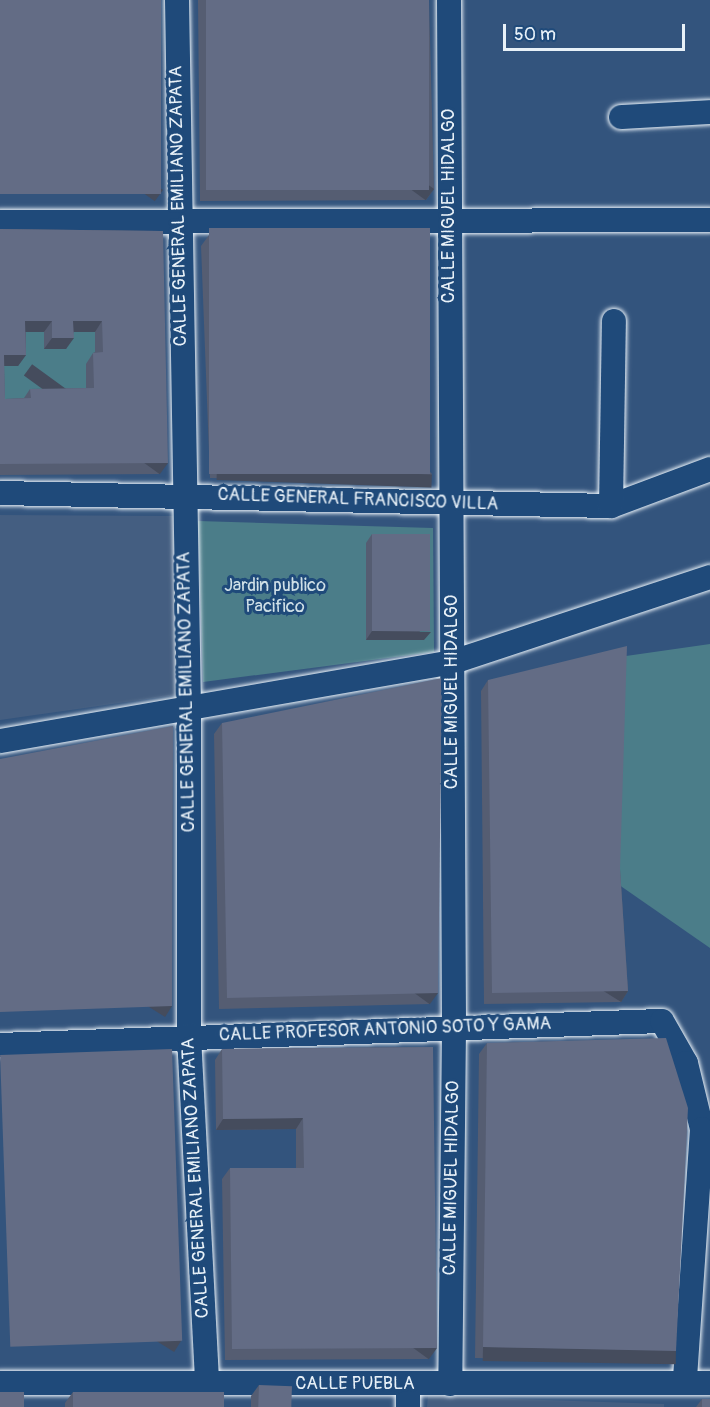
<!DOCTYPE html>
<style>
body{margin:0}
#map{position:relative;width:710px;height:1407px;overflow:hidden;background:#33547d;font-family:Pangolin,sans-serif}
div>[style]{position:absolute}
.built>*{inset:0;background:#445e81}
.green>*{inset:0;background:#4b7d89}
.roads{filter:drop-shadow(0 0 2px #e8f1f8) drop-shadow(0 0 2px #e8f1f8)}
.minor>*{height:24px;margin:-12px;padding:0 12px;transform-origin:12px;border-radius:12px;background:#1f4a7a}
.wall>*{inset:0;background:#555d72}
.shaded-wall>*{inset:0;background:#454c5d;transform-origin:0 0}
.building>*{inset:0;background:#636c85;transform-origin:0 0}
span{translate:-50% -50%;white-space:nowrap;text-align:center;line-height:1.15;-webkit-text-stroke:6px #1f4a7a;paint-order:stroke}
.street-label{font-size:18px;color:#e8f1f8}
.park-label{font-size:18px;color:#d0e0e7}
.scale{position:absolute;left:503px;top:24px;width:182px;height:27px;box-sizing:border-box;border:3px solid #e8f1f8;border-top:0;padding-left:8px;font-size:18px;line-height:21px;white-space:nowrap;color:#e8f1f8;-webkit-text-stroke:4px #1f4a7a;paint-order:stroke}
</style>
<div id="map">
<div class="built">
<i style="clip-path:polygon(0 515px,173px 516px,176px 695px,0 720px)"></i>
<i style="clip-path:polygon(428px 1396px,664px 1404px,664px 1407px,427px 1407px)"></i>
</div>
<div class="green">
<i style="clip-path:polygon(18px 332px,44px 332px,45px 349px,66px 332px,95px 332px,95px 363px,86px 364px,86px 399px,0 410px,0 366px)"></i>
<i style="clip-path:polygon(198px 521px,433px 528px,434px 652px,203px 682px)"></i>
<i style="clip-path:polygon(710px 644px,710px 948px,612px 880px,619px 657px)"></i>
</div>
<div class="roads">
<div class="minor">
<i style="left:177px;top:0;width:708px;rotate:89.03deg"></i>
<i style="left:189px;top:708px;width:328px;rotate:90deg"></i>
<i style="left:189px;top:1036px;width:347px;rotate:87deg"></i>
<i style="left:449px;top:0;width:1028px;rotate:89.72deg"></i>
<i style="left:454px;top:1028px;width:356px;rotate:90.6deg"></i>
<i style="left:621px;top:117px;width:89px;rotate:-3.2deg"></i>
<i style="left:0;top:222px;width:710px;rotate:-0.16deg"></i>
<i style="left:0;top:493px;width:611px;rotate:1.22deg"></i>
<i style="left:611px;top:506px;width:106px;rotate:-20.5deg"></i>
<i style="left:611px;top:506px;width:185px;rotate:-89.1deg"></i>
<i style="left:0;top:741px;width:460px;rotate:-9.9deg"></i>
<i style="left:453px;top:662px;width:271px;rotate:-18.3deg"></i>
<i style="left:0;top:1045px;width:662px;rotate:-2.08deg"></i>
<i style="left:662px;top:1021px;width:48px;rotate:60.3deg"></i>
<i style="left:686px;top:1063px;width:68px;rotate:76.4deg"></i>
<i style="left:702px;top:1129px;width:253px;rotate:93.9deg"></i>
<i style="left:0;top:1383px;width:710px"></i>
<i style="left:408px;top:1407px;width:23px;rotate:-90deg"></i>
</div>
</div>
<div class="wall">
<i style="clip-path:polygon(198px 0,429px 0,434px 189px,426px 200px,200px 201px)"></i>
<i style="clip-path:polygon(evenodd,0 229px,163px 231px,160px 474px,0 475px,0 229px,26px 332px,44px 332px,44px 349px,66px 349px,74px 332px,95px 332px,95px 352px,93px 353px,86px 364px,86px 388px,30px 389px,24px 398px,5px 399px,4px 366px,18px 366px,26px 355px,26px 332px)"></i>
<i style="clip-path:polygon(209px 235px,432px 474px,425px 485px,210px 478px,201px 246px)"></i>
<i style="clip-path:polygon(372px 534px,424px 640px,366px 640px,366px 543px)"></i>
<i style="clip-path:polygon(488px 680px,620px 869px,628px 991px,621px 1002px,484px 1004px,481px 691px)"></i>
<i style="clip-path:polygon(222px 723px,430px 1004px,219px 1009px,214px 734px)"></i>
<i style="clip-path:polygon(487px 1043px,676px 1351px,669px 1362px,475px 1358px,479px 1054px)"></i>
<i style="clip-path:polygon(433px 1047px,429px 1359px,225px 1360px,222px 1179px,230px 1168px,296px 1168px,296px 1129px,216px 1130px,215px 1060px,222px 1049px)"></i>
<i style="clip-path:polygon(259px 1385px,292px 1407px,251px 1407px,251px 1396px)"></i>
<i style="clip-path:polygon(73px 1392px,224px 1407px,65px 1407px,65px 1403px)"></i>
<i style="clip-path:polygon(702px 1399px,710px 1407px,696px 1407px)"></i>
</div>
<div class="shaded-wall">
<i style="left:434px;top:189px;width:14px;height:226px;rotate:126deg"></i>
<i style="left:163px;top:190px;width:14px;height:163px;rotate:126deg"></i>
<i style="clip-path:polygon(25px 321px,52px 321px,44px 332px,18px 332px)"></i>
<i style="clip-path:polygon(73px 321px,102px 321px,95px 332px,66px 332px)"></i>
<i style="clip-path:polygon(52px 338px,74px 338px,66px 349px,44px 349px)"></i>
<i style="clip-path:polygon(4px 355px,26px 355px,18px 366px,0 366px)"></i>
<i style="left:168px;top:463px;width:14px;height:168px;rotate:126deg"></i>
<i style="left:217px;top:467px;width:215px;height:13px;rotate:2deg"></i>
<i style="clip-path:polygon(372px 631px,431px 632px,424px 640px,366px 640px)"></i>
<i style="left:628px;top:991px;width:13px;height:136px;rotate:122deg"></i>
<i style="left:438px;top:993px;width:14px;height:211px;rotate:126deg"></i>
<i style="left:172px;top:1006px;width:13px;height:172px;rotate:122deg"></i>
<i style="clip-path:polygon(303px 1118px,296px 1129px,216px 1130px,223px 1119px)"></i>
<i style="left:181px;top:1341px;width:13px;height:181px;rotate:122deg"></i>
<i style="left:483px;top:1347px;width:193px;height:14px;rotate:1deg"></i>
<i style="left:437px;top:1348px;width:14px;height:205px;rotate:126deg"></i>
</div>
<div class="building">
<i style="left:0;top:0;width:161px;height:194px"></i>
<i style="left:206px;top:0;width:223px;height:190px"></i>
<i style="left:430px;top:228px;width:246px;height:221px;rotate:90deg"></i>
<i style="clip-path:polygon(evenodd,0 229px,163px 231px,168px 463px,0 464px,0 229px,25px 321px,52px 321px,52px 338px,74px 338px,73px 321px,102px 321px,103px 352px,93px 353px,94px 388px,30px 389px,31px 398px,5px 399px,4px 355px,26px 355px,25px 321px)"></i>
<i style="left:372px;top:534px;width:58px;height:97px"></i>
<i style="clip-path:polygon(627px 646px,620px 869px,628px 991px,492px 993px,488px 680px)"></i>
<i style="clip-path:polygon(442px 678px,438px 993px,227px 998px,222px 723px)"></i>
<i style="clip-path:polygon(173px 726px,172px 1006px,0 1012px,0 759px)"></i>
<i style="clip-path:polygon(666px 1038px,688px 1108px,676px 1351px,483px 1347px,487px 1043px)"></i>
<i style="clip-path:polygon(433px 1047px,437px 1348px,232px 1349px,230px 1168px,304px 1168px,303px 1118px,223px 1119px,222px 1049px)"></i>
<i style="left:172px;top:1049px;width:292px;height:172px;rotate:88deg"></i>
<i style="left:259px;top:1385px;width:33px;height:22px;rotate:2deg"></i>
<i style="left:0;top:1392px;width:24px;height:15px"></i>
<i style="left:73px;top:1392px;width:151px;height:15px"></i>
<i style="left:702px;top:1399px;width:8px;height:8px"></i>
</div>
<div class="street-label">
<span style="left:179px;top:206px;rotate:-91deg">CALLE GENERAL EMILIANO ZAPATA</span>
<span style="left:449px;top:206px;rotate:-90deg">CALLE MIGUEL HIDALGO</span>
<span style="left:358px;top:500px;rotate:2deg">CALLE GENERAL FRANCISCO VILLA</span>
<span style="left:187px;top:692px;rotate:-91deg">CALLE GENERAL EMILIANO ZAPATA</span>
<span style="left:452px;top:692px;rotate:-90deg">CALLE MIGUEL HIDALGO</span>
<span style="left:385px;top:1030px;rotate:-2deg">CALLE PROFESOR ANTONIO SOTO Y GAMA</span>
<span style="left:196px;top:1178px;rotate:-93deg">CALLE GENERAL EMILIANO ZAPATA</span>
<span style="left:452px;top:1178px;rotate:-89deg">CALLE MIGUEL HIDALGO</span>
<span style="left:355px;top:1384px">CALLE PUEBLA</span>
</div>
<div class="park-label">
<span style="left:275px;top:597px">Jardin publico<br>Pacifico</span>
</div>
<div class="scale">50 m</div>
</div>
